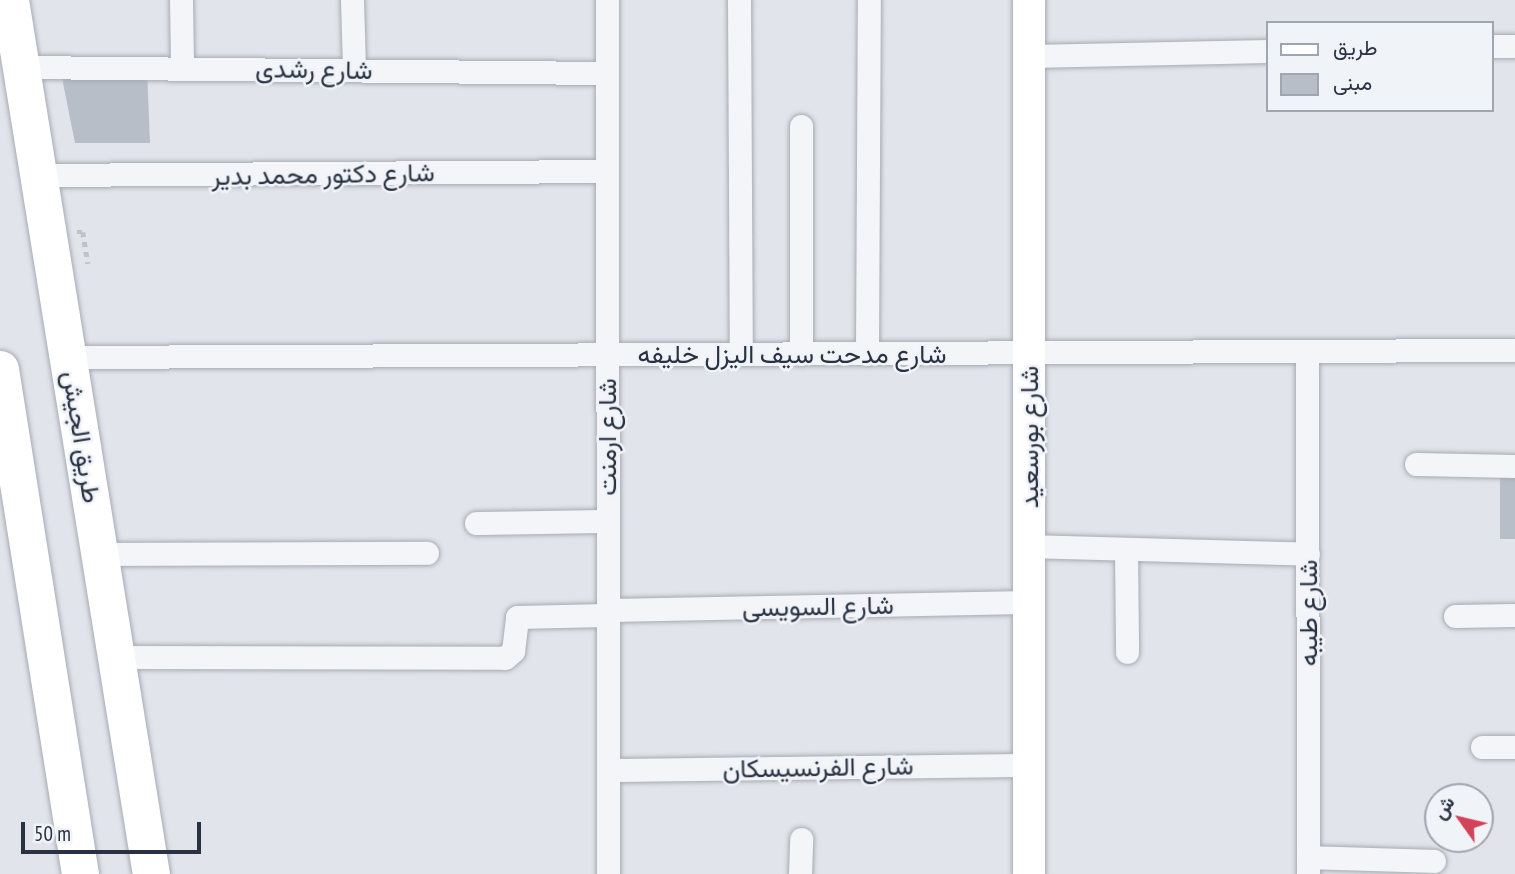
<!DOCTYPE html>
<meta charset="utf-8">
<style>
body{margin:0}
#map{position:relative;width:1515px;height:874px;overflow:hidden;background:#e1e4ea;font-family:"PT Sans Narrow",Vazirmatn,sans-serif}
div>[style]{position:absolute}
.building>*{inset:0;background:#b8bec7;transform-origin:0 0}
.path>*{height:4.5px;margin-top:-2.25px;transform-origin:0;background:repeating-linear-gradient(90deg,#bfc2c9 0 5px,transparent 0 10px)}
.roads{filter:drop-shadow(0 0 2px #a6abb4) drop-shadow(0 0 2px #a6abb4)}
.minor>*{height:23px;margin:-11.5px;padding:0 11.5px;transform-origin:11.5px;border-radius:11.5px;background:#f4f5f8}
.secondary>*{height:32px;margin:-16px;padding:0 16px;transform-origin:16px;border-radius:16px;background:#fff}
.trunk>*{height:37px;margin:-18.5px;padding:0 18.5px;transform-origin:18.5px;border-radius:18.5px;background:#fff}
span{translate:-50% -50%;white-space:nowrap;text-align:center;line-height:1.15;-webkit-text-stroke:5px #f0f3f7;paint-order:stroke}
.street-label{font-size:26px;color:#283242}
.legend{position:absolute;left:1266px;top:21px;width:228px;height:91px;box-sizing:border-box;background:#f0f3f7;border:2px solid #a0a6af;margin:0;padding:9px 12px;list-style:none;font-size:21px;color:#283242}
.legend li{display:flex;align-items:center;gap:14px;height:35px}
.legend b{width:35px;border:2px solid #a0a6af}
.north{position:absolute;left:1424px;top:783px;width:70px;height:70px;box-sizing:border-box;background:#f0f3f7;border:2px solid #a0a6af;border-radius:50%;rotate:304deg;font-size:19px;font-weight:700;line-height:28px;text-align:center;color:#283242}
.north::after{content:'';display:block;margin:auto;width:24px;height:32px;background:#d34259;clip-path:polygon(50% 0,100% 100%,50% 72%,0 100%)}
.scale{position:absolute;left:21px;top:822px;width:180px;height:32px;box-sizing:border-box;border:4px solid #283242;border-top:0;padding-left:9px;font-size:21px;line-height:24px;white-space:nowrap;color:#283242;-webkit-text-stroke:5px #f0f3f7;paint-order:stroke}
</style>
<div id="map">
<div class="building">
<i style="clip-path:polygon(147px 70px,150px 143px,75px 143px,61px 73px)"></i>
<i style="left:1500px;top:469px;width:15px;height:70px"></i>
</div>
<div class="path">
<i style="left:77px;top:232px;width:6px"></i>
<i style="left:83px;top:232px;width:32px;rotate:81deg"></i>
</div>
<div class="roads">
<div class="minor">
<i style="left:181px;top:0;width:67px;rotate:89.1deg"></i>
<i style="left:352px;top:0;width:69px;rotate:88.3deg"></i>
<i style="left:607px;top:0;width:874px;rotate:89.93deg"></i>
<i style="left:739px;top:0;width:354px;rotate:89.7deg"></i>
<i style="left:1492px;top:46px;width:23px"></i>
<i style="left:1029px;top:56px;width:239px;rotate:-1.2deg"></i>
<i style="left:21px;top:67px;width:586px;rotate:0.59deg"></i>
<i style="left:39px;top:175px;width:568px;rotate:-0.4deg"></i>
<i style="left:1307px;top:351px;width:523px;rotate:89.89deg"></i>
<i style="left:801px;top:354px;width:228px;rotate:-90deg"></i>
<i style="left:867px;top:354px;width:354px;rotate:-89.7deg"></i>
<i style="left:68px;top:357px;width:1447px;rotate:-0.28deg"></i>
<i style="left:1416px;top:464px;width:99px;rotate:1.2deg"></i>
<i style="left:476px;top:523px;width:131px;rotate:-0.9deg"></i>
<i style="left:1029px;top:546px;width:279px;rotate:1.6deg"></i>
<i style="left:1126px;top:549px;width:103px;rotate:89.4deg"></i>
<i style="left:101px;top:554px;width:326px;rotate:-0.2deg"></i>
<i style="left:608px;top:610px;width:420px;rotate:-1.1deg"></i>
<i style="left:1455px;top:616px;width:60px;rotate:-1deg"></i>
<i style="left:117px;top:657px;width:388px;rotate:0.1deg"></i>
<i style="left:505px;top:658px;width:11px;rotate:-41deg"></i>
<i style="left:513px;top:651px;width:34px;rotate:-83deg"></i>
<i style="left:517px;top:617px;width:89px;rotate:-1.3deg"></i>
<i style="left:1482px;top:747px;width:33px"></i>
<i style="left:608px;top:770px;width:421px;rotate:-0.7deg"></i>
<i style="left:1308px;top:857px;width:126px;rotate:1.8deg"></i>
<i style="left:800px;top:874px;width:35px;rotate:-88deg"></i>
</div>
<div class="secondary">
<i style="left:1029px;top:0;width:874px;rotate:90deg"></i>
</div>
<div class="trunk">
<i style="left:10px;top:0;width:885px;rotate:80.84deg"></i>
<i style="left:0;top:369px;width:511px;rotate:81deg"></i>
</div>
</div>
<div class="street-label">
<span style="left:314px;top:69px;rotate:1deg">شارع رشدى</span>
<span style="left:323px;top:174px;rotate:-1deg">شارع دكتور محمد بدير</span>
<span style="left:792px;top:354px">شارع مدحت سيف اليزل خليفه</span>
<span style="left:82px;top:437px;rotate:81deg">طريق الجيش</span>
<span style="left:607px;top:437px;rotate:-90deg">شارع ارمنت</span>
<span style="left:1029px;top:437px;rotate:-90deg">شارع بورسعيد</span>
<span style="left:818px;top:606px;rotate:-1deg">شارع السويسى</span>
<span style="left:1308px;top:613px;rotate:-90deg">شارع طيبه</span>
<span style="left:818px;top:767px;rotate:-1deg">شارع الفرنسيسكان</span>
</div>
<ul class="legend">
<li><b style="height:9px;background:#fff"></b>طريق</li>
<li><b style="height:19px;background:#b8bec7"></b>مبنى</li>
</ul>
<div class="north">ش</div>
<div class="scale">50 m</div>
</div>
